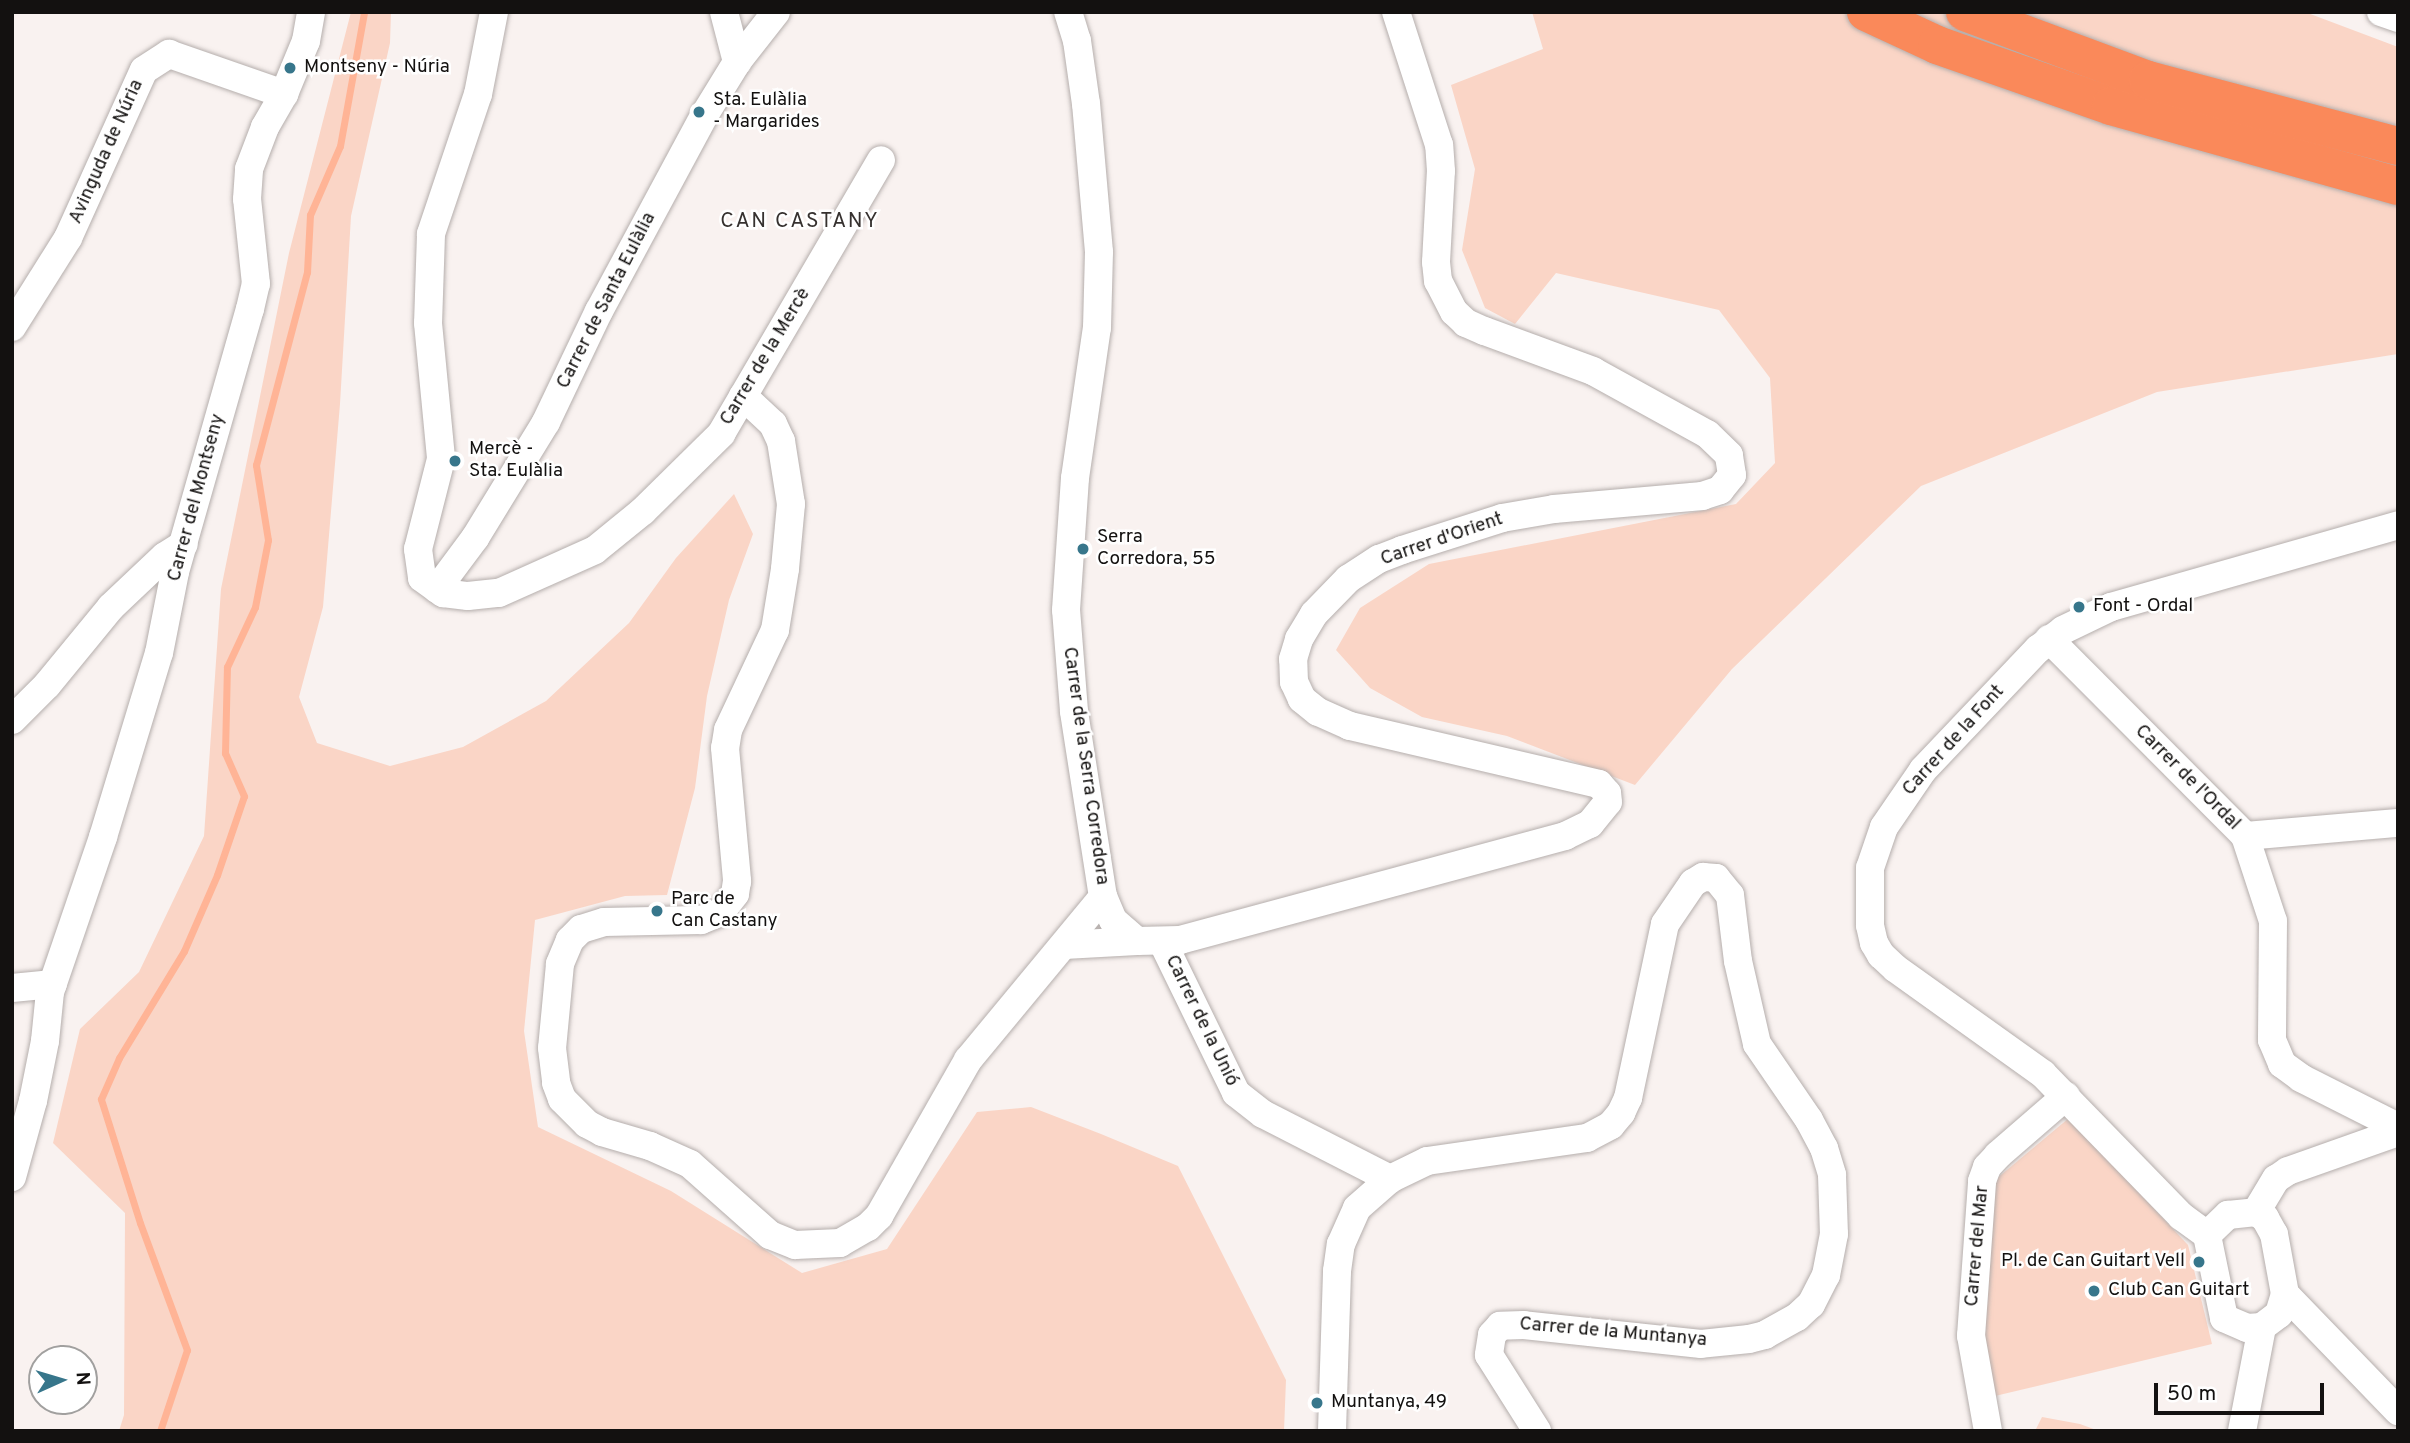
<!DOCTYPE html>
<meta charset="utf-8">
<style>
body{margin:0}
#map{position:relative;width:2410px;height:1443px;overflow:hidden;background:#f9f2f0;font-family:Overpass,sans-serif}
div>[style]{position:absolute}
.green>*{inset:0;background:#fad5c6}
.stream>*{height:7px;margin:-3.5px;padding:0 3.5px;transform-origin:3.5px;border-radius:3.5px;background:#ffb496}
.roads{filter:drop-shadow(0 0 2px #b5aeac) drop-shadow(0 0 2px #b5aeac)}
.minor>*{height:28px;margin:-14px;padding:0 14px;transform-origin:14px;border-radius:14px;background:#fff}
.highway>*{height:38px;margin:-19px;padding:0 19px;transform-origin:19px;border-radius:19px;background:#fa895a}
.dots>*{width:19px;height:19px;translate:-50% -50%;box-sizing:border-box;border:4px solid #fff;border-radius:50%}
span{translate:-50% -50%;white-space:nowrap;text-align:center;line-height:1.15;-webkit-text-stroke:5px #fff;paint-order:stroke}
.poi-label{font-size:19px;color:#131110}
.left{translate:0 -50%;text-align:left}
.right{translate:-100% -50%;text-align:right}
.street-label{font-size:19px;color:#131110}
.neighbourhood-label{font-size:21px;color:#36312f;letter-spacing:2px}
.frame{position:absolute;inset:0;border:14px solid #131110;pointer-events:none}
.north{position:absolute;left:28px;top:1345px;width:70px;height:70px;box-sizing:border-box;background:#fff;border:2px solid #a1a09f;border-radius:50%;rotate:86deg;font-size:19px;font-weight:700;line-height:28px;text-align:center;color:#131110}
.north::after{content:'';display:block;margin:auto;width:24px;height:32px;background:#37768b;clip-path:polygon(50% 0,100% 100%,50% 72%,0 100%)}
.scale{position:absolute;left:2154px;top:1383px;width:170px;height:32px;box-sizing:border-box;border:4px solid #131110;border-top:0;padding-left:9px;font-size:21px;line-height:24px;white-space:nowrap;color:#131110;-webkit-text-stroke:5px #fff;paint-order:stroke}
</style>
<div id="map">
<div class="green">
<i style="clip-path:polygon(351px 12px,391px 12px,390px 43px,351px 216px,340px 404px,323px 607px,299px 697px,317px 743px,390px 766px,463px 747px,546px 701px,629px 623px,676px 558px,734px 494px,753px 534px,729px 600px,707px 696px,695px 788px,667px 895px,625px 896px,535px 920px,524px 1031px,538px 1127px,671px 1191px,802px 1273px,887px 1249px,977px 1112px,1031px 1107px,1101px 1134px,1178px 1166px,1286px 1380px,1284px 1431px,119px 1431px,124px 1415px,125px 1213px,53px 1143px,80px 1029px,139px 972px,204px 836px,221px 589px,289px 253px)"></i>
<i style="clip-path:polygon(1532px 12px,2305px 12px,2398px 47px,2398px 354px,2157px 392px,1921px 486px,1732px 669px,1635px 785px,1507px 736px,1422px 717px,1370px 688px,1336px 650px,1360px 608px,1429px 564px,1736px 504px,1775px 463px,1770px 378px,1719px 310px,1556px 273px,1515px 324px,1485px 308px,1462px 250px,1475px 169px,1451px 85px,1543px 49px)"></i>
<i style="clip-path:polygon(2069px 1118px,2188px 1245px,2212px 1344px,1995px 1396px,1985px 1337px,1995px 1180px)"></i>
<i style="clip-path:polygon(2042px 1417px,2080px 1424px,2099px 1431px,2035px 1431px)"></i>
</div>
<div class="stream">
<i style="left:160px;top:1431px;width:85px;rotate:-71.6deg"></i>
<i style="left:187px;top:1350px;width:135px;rotate:-110.3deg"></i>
<i style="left:140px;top:1223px;width:130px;rotate:-107.5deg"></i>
<i style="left:101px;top:1099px;width:45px;rotate:-66.3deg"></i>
<i style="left:119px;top:1058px;width:125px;rotate:-58.7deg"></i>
<i style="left:184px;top:951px;width:83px;rotate:-66.5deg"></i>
<i style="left:217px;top:875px;width:83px;rotate:-71.1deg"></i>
<i style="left:244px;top:796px;width:47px;rotate:-113.8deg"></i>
<i style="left:225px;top:753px;width:86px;rotate:-88.7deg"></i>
<i style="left:227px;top:667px;width:66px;rotate:-65deg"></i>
<i style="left:255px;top:607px;width:68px;rotate:-79deg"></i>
<i style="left:268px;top:540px;width:76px;rotate:-99.1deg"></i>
<i style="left:256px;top:465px;width:200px;rotate:-75.2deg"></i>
<i style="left:307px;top:272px;width:57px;rotate:-87deg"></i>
<i style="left:310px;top:215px;width:75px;rotate:-66.5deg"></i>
<i style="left:340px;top:146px;width:136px;rotate:-79.8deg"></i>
</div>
<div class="roads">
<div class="minor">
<i style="left:494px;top:12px;width:84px;rotate:101deg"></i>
<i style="left:478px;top:94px;width:148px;rotate:108.6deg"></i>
<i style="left:431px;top:234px;width:89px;rotate:91.9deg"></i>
<i style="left:428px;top:323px;width:137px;rotate:84.5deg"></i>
<i style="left:441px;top:459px;width:93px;rotate:104.3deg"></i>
<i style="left:418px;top:549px;width:29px;rotate:82deg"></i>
<i style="left:422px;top:578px;width:26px;rotate:36deg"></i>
<i style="left:443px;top:593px;width:25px;rotate:7deg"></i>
<i style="left:468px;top:596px;width:31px;rotate:-6deg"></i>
<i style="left:499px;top:593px;width:105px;rotate:-24.1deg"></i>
<i style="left:595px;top:550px;width:62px;rotate:-39.1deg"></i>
<i style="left:643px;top:511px;width:110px;rotate:-44.6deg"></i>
<i style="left:721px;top:434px;width:317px;rotate:-59.7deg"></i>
<i style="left:724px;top:12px;width:52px;rotate:75.4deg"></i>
<i style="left:2381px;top:12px;width:18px;rotate:19deg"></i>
<i style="left:12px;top:327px;width:105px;rotate:-57.8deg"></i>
<i style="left:68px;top:238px;width:184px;rotate:-65.7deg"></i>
<i style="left:144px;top:70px;width:30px;rotate:-33deg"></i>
<i style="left:169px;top:54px;width:122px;rotate:19.2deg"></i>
<i style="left:743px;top:396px;width:41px;rotate:43deg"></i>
<i style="left:773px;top:424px;width:19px;rotate:65deg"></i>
<i style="left:781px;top:441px;width:64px;rotate:81deg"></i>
<i style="left:791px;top:504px;width:65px;rotate:95.3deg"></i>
<i style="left:785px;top:569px;width:62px;rotate:99.3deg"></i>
<i style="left:775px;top:630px;width:110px;rotate:115.2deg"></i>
<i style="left:728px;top:730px;width:18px;rotate:99deg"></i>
<i style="left:725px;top:748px;width:134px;rotate:84.8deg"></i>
<i style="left:737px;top:881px;width:13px;rotate:99deg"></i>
<i style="left:735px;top:894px;width:23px;rotate:128deg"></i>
<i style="left:721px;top:912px;width:22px;rotate:158deg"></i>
<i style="left:701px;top:920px;width:97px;rotate:178.8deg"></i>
<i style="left:604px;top:922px;width:24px;rotate:163deg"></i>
<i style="left:581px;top:929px;width:16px;rotate:135deg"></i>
<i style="left:570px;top:940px;width:26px;rotate:113deg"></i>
<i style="left:560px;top:964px;width:84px;rotate:95.4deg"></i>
<i style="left:552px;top:1048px;width:35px;rotate:83deg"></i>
<i style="left:556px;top:1083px;width:17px;rotate:69deg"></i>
<i style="left:562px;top:1099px;width:35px;rotate:45deg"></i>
<i style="left:587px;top:1124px;width:17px;rotate:28deg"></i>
<i style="left:602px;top:1132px;width:50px;rotate:16.3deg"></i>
<i style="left:650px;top:1146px;width:44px;rotate:24.2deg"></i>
<i style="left:690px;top:1164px;width:107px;rotate:41.6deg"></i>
<i style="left:770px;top:1235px;width:27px;rotate:22deg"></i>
<i style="left:795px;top:1245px;width:45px;rotate:-2.5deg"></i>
<i style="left:840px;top:1243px;width:32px;rotate:-30deg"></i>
<i style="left:868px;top:1227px;width:16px;rotate:-45deg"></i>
<i style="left:879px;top:1216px;width:180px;rotate:-60.3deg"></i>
<i style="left:968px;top:1060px;width:212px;rotate:-50.4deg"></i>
<i style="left:437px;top:589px;width:64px;rotate:-53.3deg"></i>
<i style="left:475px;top:538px;width:136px;rotate:-58.5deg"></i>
<i style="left:546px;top:422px;width:123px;rotate:-64.5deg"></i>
<i style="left:599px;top:311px;width:224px;rotate:-61.7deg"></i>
<i style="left:705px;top:114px;width:61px;rotate:-58.4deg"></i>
<i style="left:737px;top:62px;width:63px;rotate:-52deg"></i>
<i style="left:2049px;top:639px;width:278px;rotate:45.1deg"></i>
<i style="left:2245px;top:836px;width:89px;rotate:71.8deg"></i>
<i style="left:2273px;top:921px;width:119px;rotate:90.5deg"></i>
<i style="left:2272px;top:1040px;width:26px;rotate:67deg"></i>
<i style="left:2282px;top:1064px;width:24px;rotate:36deg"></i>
<i style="left:2301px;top:1078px;width:109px;rotate:26.8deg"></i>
<i style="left:12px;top:720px;width:49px;rotate:-45deg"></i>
<i style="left:47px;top:685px;width:101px;rotate:-50.6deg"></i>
<i style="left:111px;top:607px;width:74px;rotate:-43.4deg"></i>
<i style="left:165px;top:556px;width:22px;rotate:-32deg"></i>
<i style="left:2245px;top:836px;width:154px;rotate:-4.9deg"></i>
<i style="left:1137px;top:941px;width:43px;rotate:-1.3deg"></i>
<i style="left:1180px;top:940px;width:399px;rotate:-15.1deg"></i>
<i style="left:1565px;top:836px;width:28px;rotate:-26deg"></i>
<i style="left:1590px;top:824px;width:28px;rotate:-51deg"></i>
<i style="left:1608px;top:802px;width:9px;rotate:-96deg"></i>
<i style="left:1607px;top:793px;width:12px;rotate:-132deg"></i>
<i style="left:1599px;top:784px;width:256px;rotate:-166.9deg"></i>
<i style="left:1350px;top:726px;width:35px;rotate:-156deg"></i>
<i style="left:1318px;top:712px;width:21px;rotate:-141deg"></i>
<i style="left:1302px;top:699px;width:19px;rotate:-115deg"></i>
<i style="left:1294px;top:682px;width:23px;rotate:-92deg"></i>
<i style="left:1293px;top:659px;width:21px;rotate:-73deg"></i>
<i style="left:1299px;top:639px;width:29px;rotate:-59deg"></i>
<i style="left:1314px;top:614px;width:49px;rotate:-45.8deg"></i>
<i style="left:1348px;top:579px;width:37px;rotate:-33deg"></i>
<i style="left:1379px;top:559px;width:25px;rotate:-21deg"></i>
<i style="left:1402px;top:550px;width:105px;rotate:-17.7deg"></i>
<i style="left:1502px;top:518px;width:53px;rotate:-9.8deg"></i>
<i style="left:1554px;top:509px;width:149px;rotate:-5deg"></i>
<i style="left:1702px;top:496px;width:19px;rotate:-18deg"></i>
<i style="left:1720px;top:490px;width:19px;rotate:-51deg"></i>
<i style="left:1732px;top:475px;width:20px;rotate:-99deg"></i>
<i style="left:1729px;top:455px;width:30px;rotate:-136deg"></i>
<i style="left:1707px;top:434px;width:130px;rotate:-151.1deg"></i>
<i style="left:1593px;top:371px;width:116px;rotate:-159.8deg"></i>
<i style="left:1484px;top:331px;width:20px;rotate:-156deg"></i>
<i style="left:1466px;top:323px;width:16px;rotate:-137deg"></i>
<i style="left:1454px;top:312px;width:35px;rotate:-117deg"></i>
<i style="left:1438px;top:281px;width:19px;rotate:-96deg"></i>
<i style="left:1436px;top:262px;width:91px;rotate:-86.9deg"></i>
<i style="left:1441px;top:171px;width:26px;rotate:-94deg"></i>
<i style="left:1439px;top:145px;width:140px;rotate:-107.9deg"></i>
<i style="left:1162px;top:941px;width:169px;rotate:64deg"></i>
<i style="left:1236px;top:1093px;width:34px;rotate:38deg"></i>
<i style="left:1263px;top:1114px;width:143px;rotate:27.1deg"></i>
<i style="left:1064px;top:945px;width:73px;rotate:-3.1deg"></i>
<i style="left:1137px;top:941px;width:32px;rotate:-139deg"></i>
<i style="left:1113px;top:920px;width:25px;rotate:-113deg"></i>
<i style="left:1103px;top:897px;width:188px;rotate:-98.9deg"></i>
<i style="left:1074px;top:711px;width:101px;rotate:-94.5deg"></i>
<i style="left:1066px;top:610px;width:132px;rotate:-86.1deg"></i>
<i style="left:1075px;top:478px;width:152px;rotate:-81.7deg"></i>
<i style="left:1097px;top:328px;width:76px;rotate:-88.5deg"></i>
<i style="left:1099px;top:252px;width:149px;rotate:-95deg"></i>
<i style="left:1086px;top:104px;width:64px;rotate:-98.1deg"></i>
<i style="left:1077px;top:41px;width:30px;rotate:-107deg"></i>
<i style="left:12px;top:988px;width:41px;rotate:-5.6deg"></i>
<i style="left:12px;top:1177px;width:79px;rotate:-74.6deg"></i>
<i style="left:33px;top:1101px;width:61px;rotate:-78.7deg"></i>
<i style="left:45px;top:1041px;width:49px;rotate:-84.2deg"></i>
<i style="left:50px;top:992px;width:164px;rotate:-71.1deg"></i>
<i style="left:103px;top:837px;width:192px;rotate:-73.1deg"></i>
<i style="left:159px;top:653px;width:83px;rotate:-78.8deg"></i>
<i style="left:175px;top:572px;width:273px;rotate:-74.1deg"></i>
<i style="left:250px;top:309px;width:26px;rotate:-77deg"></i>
<i style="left:256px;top:284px;width:85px;rotate:-96deg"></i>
<i style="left:247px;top:199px;width:30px;rotate:-86deg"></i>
<i style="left:249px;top:169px;width:45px;rotate:-69.1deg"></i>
<i style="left:265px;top:127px;width:38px;rotate:-60deg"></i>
<i style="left:284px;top:94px;width:57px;rotate:-67.5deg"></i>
<i style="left:306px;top:41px;width:29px;rotate:-80deg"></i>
<i style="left:2256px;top:1212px;width:11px;rotate:34deg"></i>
<i style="left:2265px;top:1218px;width:18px;rotate:61deg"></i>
<i style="left:2274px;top:1234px;width:61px;rotate:79.6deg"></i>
<i style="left:2285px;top:1294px;width:21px;rotate:107deg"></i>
<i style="left:2279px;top:1314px;width:21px;rotate:143deg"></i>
<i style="left:2262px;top:1327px;width:15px;rotate:176deg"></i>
<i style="left:2247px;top:1328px;width:25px;rotate:-157deg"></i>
<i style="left:2224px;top:1318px;width:85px;rotate:-101.6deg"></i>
<i style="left:2207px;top:1235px;width:29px;rotate:-44deg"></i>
<i style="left:2228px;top:1215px;width:28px;rotate:-6deg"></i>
<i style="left:2256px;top:1212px;width:39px;rotate:-59deg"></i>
<i style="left:2276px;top:1179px;width:14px;rotate:-34deg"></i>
<i style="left:2288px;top:1171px;width:117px;rotate:-19.5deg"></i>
<i style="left:2207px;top:1235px;width:32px;rotate:-144deg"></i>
<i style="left:2181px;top:1216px;width:198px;rotate:-134.2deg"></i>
<i style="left:2043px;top:1074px;width:182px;rotate:-144.4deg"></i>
<i style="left:1895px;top:968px;width:19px;rotate:-137deg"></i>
<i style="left:1881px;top:955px;width:14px;rotate:-120deg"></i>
<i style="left:1874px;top:943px;width:18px;rotate:-103deg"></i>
<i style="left:1870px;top:925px;width:57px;rotate:-90deg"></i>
<i style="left:1870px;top:868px;width:43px;rotate:-71.1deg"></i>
<i style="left:1884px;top:827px;width:69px;rotate:-55.6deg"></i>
<i style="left:1923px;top:770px;width:167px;rotate:-46.5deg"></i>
<i style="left:2038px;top:649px;width:31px;rotate:-37deg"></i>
<i style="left:2063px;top:630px;width:53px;rotate:-25.6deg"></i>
<i style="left:2111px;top:607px;width:298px;rotate:-15.9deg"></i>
<i style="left:2285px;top:1294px;width:163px;rotate:46deg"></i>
<i style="left:1332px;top:1431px;width:160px;rotate:-88.2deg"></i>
<i style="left:1337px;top:1271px;width:27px;rotate:-82deg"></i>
<i style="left:1341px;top:1244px;width:39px;rotate:-66deg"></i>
<i style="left:1357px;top:1208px;width:44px;rotate:-41.3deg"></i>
<i style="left:1390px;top:1179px;width:41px;rotate:-25.9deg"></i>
<i style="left:1427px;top:1161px;width:162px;rotate:-8.2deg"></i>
<i style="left:1587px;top:1138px;width:27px;rotate:-28deg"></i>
<i style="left:1611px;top:1125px;width:16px;rotate:-50deg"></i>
<i style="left:1621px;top:1113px;width:17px;rotate:-65deg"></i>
<i style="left:1628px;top:1098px;width:178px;rotate:-78deg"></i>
<i style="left:1665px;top:924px;width:50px;rotate:-55.7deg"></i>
<i style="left:1693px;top:883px;width:12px;rotate:-31deg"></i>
<i style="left:1703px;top:877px;width:13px;rotate:4deg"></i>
<i style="left:1716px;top:878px;width:22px;rotate:51deg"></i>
<i style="left:1730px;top:895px;width:66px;rotate:83.1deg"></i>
<i style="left:1738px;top:961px;width:85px;rotate:77.1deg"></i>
<i style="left:1757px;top:1044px;width:92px;rotate:55.6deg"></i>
<i style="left:1809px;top:1120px;width:32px;rotate:62deg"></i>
<i style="left:1824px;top:1148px;width:28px;rotate:73deg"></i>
<i style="left:1832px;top:1175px;width:59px;rotate:88.1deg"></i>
<i style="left:1834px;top:1234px;width:42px;rotate:101deg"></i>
<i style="left:1826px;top:1275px;width:33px;rotate:117deg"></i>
<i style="left:1811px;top:1304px;width:19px;rotate:137deg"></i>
<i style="left:1797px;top:1317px;width:37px;rotate:151deg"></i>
<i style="left:1765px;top:1335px;width:16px;rotate:166deg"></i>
<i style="left:1749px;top:1339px;width:48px;rotate:174.1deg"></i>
<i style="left:1701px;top:1344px;width:178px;rotate:-173.9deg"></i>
<i style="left:1524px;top:1325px;width:24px;rotate:178deg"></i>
<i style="left:1500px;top:1326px;width:12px;rotate:132deg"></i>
<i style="left:1492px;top:1335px;width:20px;rotate:99deg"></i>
<i style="left:1489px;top:1355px;width:90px;rotate:57.7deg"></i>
<i style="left:1988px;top:1431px;width:97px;rotate:-100.1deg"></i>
<i style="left:1971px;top:1336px;width:155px;rotate:-85.9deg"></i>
<i style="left:1982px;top:1181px;width:15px;rotate:-70deg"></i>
<i style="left:1987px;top:1167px;width:16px;rotate:-47deg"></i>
<i style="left:1998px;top:1155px;width:90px;rotate:-40.9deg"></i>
<i style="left:2242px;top:1431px;width:106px;rotate:-79.1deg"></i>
</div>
<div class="highway">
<i style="left:1866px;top:12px;width:78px;rotate:24.9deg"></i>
<i style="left:1937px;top:45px;width:184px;rotate:19.3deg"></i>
<i style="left:2111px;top:106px;width:298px;rotate:15.6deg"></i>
<i style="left:1965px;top:12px;width:195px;rotate:20.4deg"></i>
<i style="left:2148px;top:80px;width:259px;rotate:14.8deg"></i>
</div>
</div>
<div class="dots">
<i style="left:290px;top:68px;background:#37768b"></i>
<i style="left:699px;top:112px;background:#37768b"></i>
<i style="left:455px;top:461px;background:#37768b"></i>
<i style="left:1083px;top:549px;background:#37768b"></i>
<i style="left:2079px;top:607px;background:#37768b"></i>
<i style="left:657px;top:911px;background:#37768b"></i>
<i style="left:2199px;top:1262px;background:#37768b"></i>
<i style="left:2094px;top:1291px;background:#37768b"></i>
<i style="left:1317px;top:1403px;background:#37768b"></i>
</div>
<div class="poi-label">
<span class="left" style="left:304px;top:68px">Montseny - Núria</span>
<span class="left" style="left:713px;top:112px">Sta. Eulàlia<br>- Margarides</span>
<span class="left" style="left:469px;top:461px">Mercè -<br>Sta. Eulàlia</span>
<span class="left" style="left:1097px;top:549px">Serra<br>Corredora, 55</span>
<span class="left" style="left:2093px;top:607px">Font - Ordal</span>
<span class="left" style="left:671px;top:911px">Parc de<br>Can Castany</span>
<span class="right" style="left:2185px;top:1262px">Pl. de Can Guitart Vell</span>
<span class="left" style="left:2108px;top:1291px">Club Can Guitart</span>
<span class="left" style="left:1331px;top:1403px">Muntanya, 49</span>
</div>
<div class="street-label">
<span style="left:107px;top:152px;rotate:-66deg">Avinguda de Núria</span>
<span style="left:607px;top:301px;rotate:-63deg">Carrer de Santa Eulàlia</span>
<span style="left:766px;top:357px;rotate:-59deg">Carrer de la Mercè</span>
<span style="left:197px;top:498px;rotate:-75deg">Carrer del Montseny</span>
<span style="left:1442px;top:540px;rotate:-19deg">Carrer d'Orient</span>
<span style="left:1954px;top:741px;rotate:-48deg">Carrer de la Font</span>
<span style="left:1085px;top:766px;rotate:82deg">Carrer de la Serra Corredora</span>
<span style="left:2187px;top:778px;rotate:45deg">Carrer de l'Ordal</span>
<span style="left:1201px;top:1021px;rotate:64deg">Carrer de la Unió</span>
<span style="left:1978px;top:1246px;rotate:-85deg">Carrer del Mar</span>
<span style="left:1613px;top:1333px;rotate:5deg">Carrer de la Muntanya</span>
</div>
<div class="neighbourhood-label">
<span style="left:800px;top:222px">CAN CASTANY</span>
</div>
<div class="frame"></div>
<div class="north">N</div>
<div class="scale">50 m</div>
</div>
